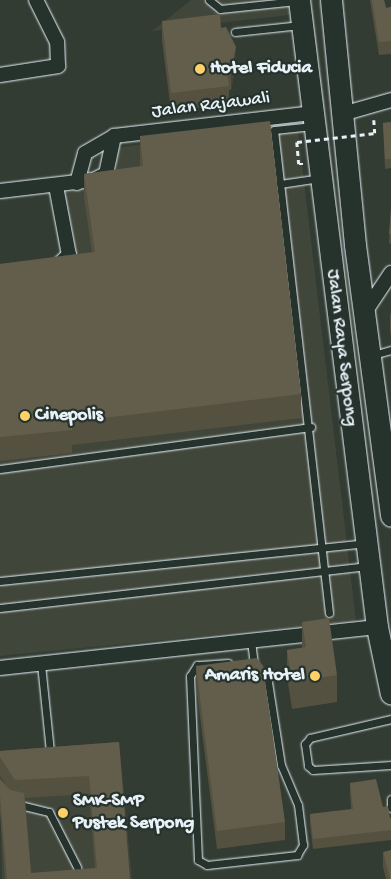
<!DOCTYPE html>
<style>
body{margin:0}
#map{position:relative;width:391px;height:879px;overflow:hidden;background:#323c33;font-family:"Gochi Hand",sans-serif}
div>[style]{position:absolute}
.built>*{inset:0;background:#41463a}
.path>*{height:2.5px;margin-top:-1.25px;transform-origin:0;background:repeating-linear-gradient(90deg,#e8f1f8 0 5px,transparent 0 9px)}
.roads{filter:drop-shadow(0 0 1px #e8f1f8) drop-shadow(0 0 1px #e8f1f8)}
.service>*{height:7px;margin:-3.5px;padding:0 3.5px;transform-origin:3.5px;border-radius:3.5px;background:#26332d}
.minor>*{height:14px;margin:-7px;padding:0 7px;transform-origin:7px;border-radius:7px;background:#26332d}
.primary>*{height:21px;margin:-10.5px;padding:0 10.5px;transform-origin:10.5px;border-radius:10.5px;background:#26332d}
.path-bridge>*{height:2.5px;margin-top:-1.25px;transform-origin:0;background:repeating-linear-gradient(90deg,#e8f1f8 0 5px,transparent 0 9px)}
.wall>*{inset:0;background:#555141}
.shaded-wall>*{inset:0;background:#454235}
.building>*{inset:0;background:#635e4c}
.dots>*{width:14px;height:14px;translate:-50% -50%;box-sizing:border-box;border:2px solid #26332d;border-radius:50%}
span{translate:-50% -50%;white-space:nowrap;text-align:center;line-height:1.15;-webkit-text-stroke:4.5px #26332d;paint-order:stroke}
.poi-label{font-size:19px;color:#e8f1f8;font-weight:700}
.left{translate:0 -50%;text-align:left}
.right{translate:-100% -50%;text-align:right}
.street-label{font-size:19px;color:#e8f1f8}
</style>
<div id="map">
<div class="built">
<i style="clip-path:polygon(191px 0,287px 0,289px 15px,152px 31px)"></i>
<i style="clip-path:polygon(297px 122px,356px 621px,0 656px,0 283px,62px 276px,52px 194px,117px 186px,117px 148px)"></i>
<i style="clip-path:polygon(120px 751px,132px 879px,2px 879px,0 765px)"></i>
</div>
<div class="path">
<i style="left:374px;top:120px;width:13px;rotate:86deg"></i>
<i style="left:297px;top:142px;width:22px;rotate:85deg"></i>
<i style="left:299px;top:164px;width:4px"></i>
</div>
<div class="roads">
<div class="service">
<i style="left:209px;top:0;width:14px;rotate:39deg"></i>
<i style="left:220px;top:9px;width:77px;rotate:-5.9deg"></i>
<i style="left:235px;top:32px;width:66px;rotate:-6.1deg"></i>
<i style="left:313px;top:126px;width:39px;rotate:174deg"></i>
<i style="left:274px;top:130px;width:486px;rotate:83.5deg"></i>
<i style="left:280px;top:184px;width:40px;rotate:-8.5deg"></i>
<i style="left:373px;top:355px;width:19px;rotate:-16deg"></i>
<i style="left:0;top:469px;width:314px;rotate:-7.7deg"></i>
<i style="left:0;top:581px;width:367px;rotate:-5.9deg"></i>
<i style="left:0;top:608px;width:368px;rotate:-6.5deg"></i>
<i style="left:228px;top:663px;width:31px;rotate:176deg"></i>
<i style="left:197px;top:665px;width:13px;rotate:122deg"></i>
<i style="left:190px;top:676px;width:184px;rotate:87.5deg"></i>
<i style="left:198px;top:860px;width:10px;rotate:29deg"></i>
<i style="left:207px;top:865px;width:91px;rotate:-6.3deg"></i>
<i style="left:297px;top:855px;width:12px;rotate:-59deg"></i>
<i style="left:303px;top:845px;width:40px;rotate:-97.1deg"></i>
<i style="left:298px;top:805px;width:43px;rotate:-113deg"></i>
<i style="left:281px;top:765px;width:84px;rotate:-98.9deg"></i>
<i style="left:268px;top:682px;width:22px;rotate:-129deg"></i>
<i style="left:254px;top:665px;width:24px;rotate:-97deg"></i>
<i style="left:41px;top:664px;width:87px;rotate:84.1deg"></i>
<i style="left:391px;top:719px;width:83px;rotate:166.8deg"></i>
<i style="left:310px;top:738px;width:8px;rotate:130deg"></i>
<i style="left:305px;top:744px;width:22px;rotate:82deg"></i>
<i style="left:308px;top:766px;width:6px;rotate:39deg"></i>
<i style="left:313px;top:770px;width:78px;rotate:-3.7deg"></i>
<i style="left:391px;top:799px;width:9px;rotate:90deg"></i>
<i style="left:16px;top:804px;width:34px;rotate:14deg"></i>
<i style="left:49px;top:812px;width:62px;rotate:63deg"></i>
</div>
<div class="minor">
<i style="left:0;top:75px;width:59px;rotate:-8.8deg"></i>
<i style="left:58px;top:66px;width:24px;rotate:-92deg"></i>
<i style="left:57px;top:42px;width:47px;rotate:-116.6deg"></i>
<i style="left:342px;top:114px;width:51px;rotate:-15.9deg"></i>
<i style="left:77px;top:183px;width:31px;rotate:-75deg"></i>
<i style="left:85px;top:153px;width:34px;rotate:-30deg"></i>
<i style="left:114px;top:136px;width:199px;rotate:-6.6deg"></i>
<i style="left:0;top:191px;width:95px;rotate:-6.7deg"></i>
<i style="left:94px;top:180px;width:13px;rotate:-27deg"></i>
<i style="left:106px;top:174px;width:39px;rotate:-78deg"></i>
<i style="left:56px;top:267px;width:18px;rotate:-43deg"></i>
<i style="left:69px;top:255px;width:70px;rotate:-100.7deg"></i>
<i style="left:365px;top:312px;width:47px;rotate:-56.3deg"></i>
<i style="left:0;top:668px;width:379px;rotate:-6.2deg"></i>
</div>
<div class="primary">
<i style="left:299px;top:0;width:632px;rotate:82.91deg"></i>
<i style="left:377px;top:627px;width:68px;rotate:78.2deg"></i>
<i style="left:331px;top:0;width:246px;rotate:84.4deg"></i>
<i style="left:355px;top:245px;width:273px;rotate:82.4deg"></i>
</div>
</div>
<div class="path-bridge">
<i style="left:297px;top:142px;width:79px;rotate:-6.6deg"></i>
</div>
<div class="wall">
<i style="clip-path:polygon(370px 0,384px 0,386px 8px,391px 7px,391px 54px,379px 55px)"></i>
<i style="clip-path:polygon(162px 21px,221px 28px,236px 65px,231px 90px,229px 90px,229px 104px,171px 111px,162px 40px)"></i>
<i style="clip-path:polygon(391px 122px,391px 168px,385px 169px,383px 123px)"></i>
<i style="clip-path:polygon(140px 136px,301px 394px,301px 418px,72px 445px,72px 453px,0 461px,0 264px,92px 252px,84px 197px,84px 174px,140px 166px)"></i>
<i style="clip-path:polygon(391px 209px,391px 244px,389px 243px)"></i>
<i style="clip-path:polygon(391px 312px,391px 336px,390px 331px,390px 316px)"></i>
<i style="clip-path:polygon(302px 622px,337px 675px,337px 702px,292px 709px,287px 677px,287px 650px,302px 648px)"></i>
<i style="clip-path:polygon(196px 666px,285px 822px,285px 840px,217px 849px,196px 685px)"></i>
<i style="clip-path:polygon(evenodd,119px 742px,130px 879px,5px 879px,0 813px,0 779px,7px 786px,0 776px,0 751px,119px 742px,89px 794px,95px 868px,31px 873px,25px 798px,89px 794px)"></i>
<i style="clip-path:polygon(350px 783px,383px 807px,390px 818px,391px 818px,391px 840px,313px 849px,310px 824px,310px 814px,351px 809px,350px 793px)"></i>
<i style="clip-path:polygon(383px 852px,391px 879px,386px 879px,383px 867px)"></i>
</div>
<div class="shaded-wall">
<i style="clip-path:polygon(236px 47px,236px 65px,231px 90px,231px 71px)"></i>
</div>
<div class="building">
<i style="clip-path:polygon(372px 0,384px 0,386px 8px,391px 7px,391px 41px,379px 42px)"></i>
<i style="clip-path:polygon(220px 14px,221px 28px,226px 27px,236px 47px,231px 71px,227px 72px,229px 86px,171px 93px,162px 21px)"></i>
<i style="clip-path:polygon(270px 121px,301px 394px,71px 422px,72px 430px,0 437px,0 264px,95px 252px,84px 174px,143px 166px,140px 136px)"></i>
<i style="clip-path:polygon(391px 122px,391px 159px,385px 159px,383px 123px)"></i>
<i style="clip-path:polygon(391px 209px,391px 234px,389px 234px)"></i>
<i style="clip-path:polygon(329px 618px,337px 675px,292px 682px,287px 650px,306px 647px,302px 622px)"></i>
<i style="clip-path:polygon(257px 658px,263px 666px,285px 822px,217px 831px,196px 666px)"></i>
<i style="clip-path:polygon(119px 742px,130px 879px,7px 879px,0 795px,0 779px,10px 790px,24px 793px,31px 873px,97px 868px,89px 776px,15px 780px,0 757px,0 751px)"></i>
<i style="clip-path:polygon(376px 779px,383px 807px,388px 806px,390px 818px,391px 818px,391px 830px,313px 839px,310px 814px,353px 809px,350px 783px)"></i>
<i style="clip-path:polygon(391px 850px,391px 879px,390px 879px,383px 852px)"></i>
</div>
<div class="dots">
<i style="left:200px;top:69px;background:#ffd166"></i>
<i style="left:25px;top:416px;background:#ffd166"></i>
<i style="left:315px;top:676px;background:#ffd166"></i>
<i style="left:63px;top:813px;background:#ffd166"></i>
</div>
<div class="poi-label">
<span class="left" style="left:210px;top:69px">Hotel Fiducia</span>
<span class="left" style="left:35px;top:416px">Cinepolis</span>
<span class="right" style="left:305px;top:676px">Amaris Hotel</span>
<span class="left" style="left:73px;top:813px">SMK-SMP<br>Pustek Serpong</span>
</div>
<div class="street-label">
<span style="left:211px;top:106px;rotate:-7deg">Jalan Rajawali</span>
<span style="left:341px;top:348px;rotate:83deg">Jalan Raya Serpong</span>
</div>
</div>
